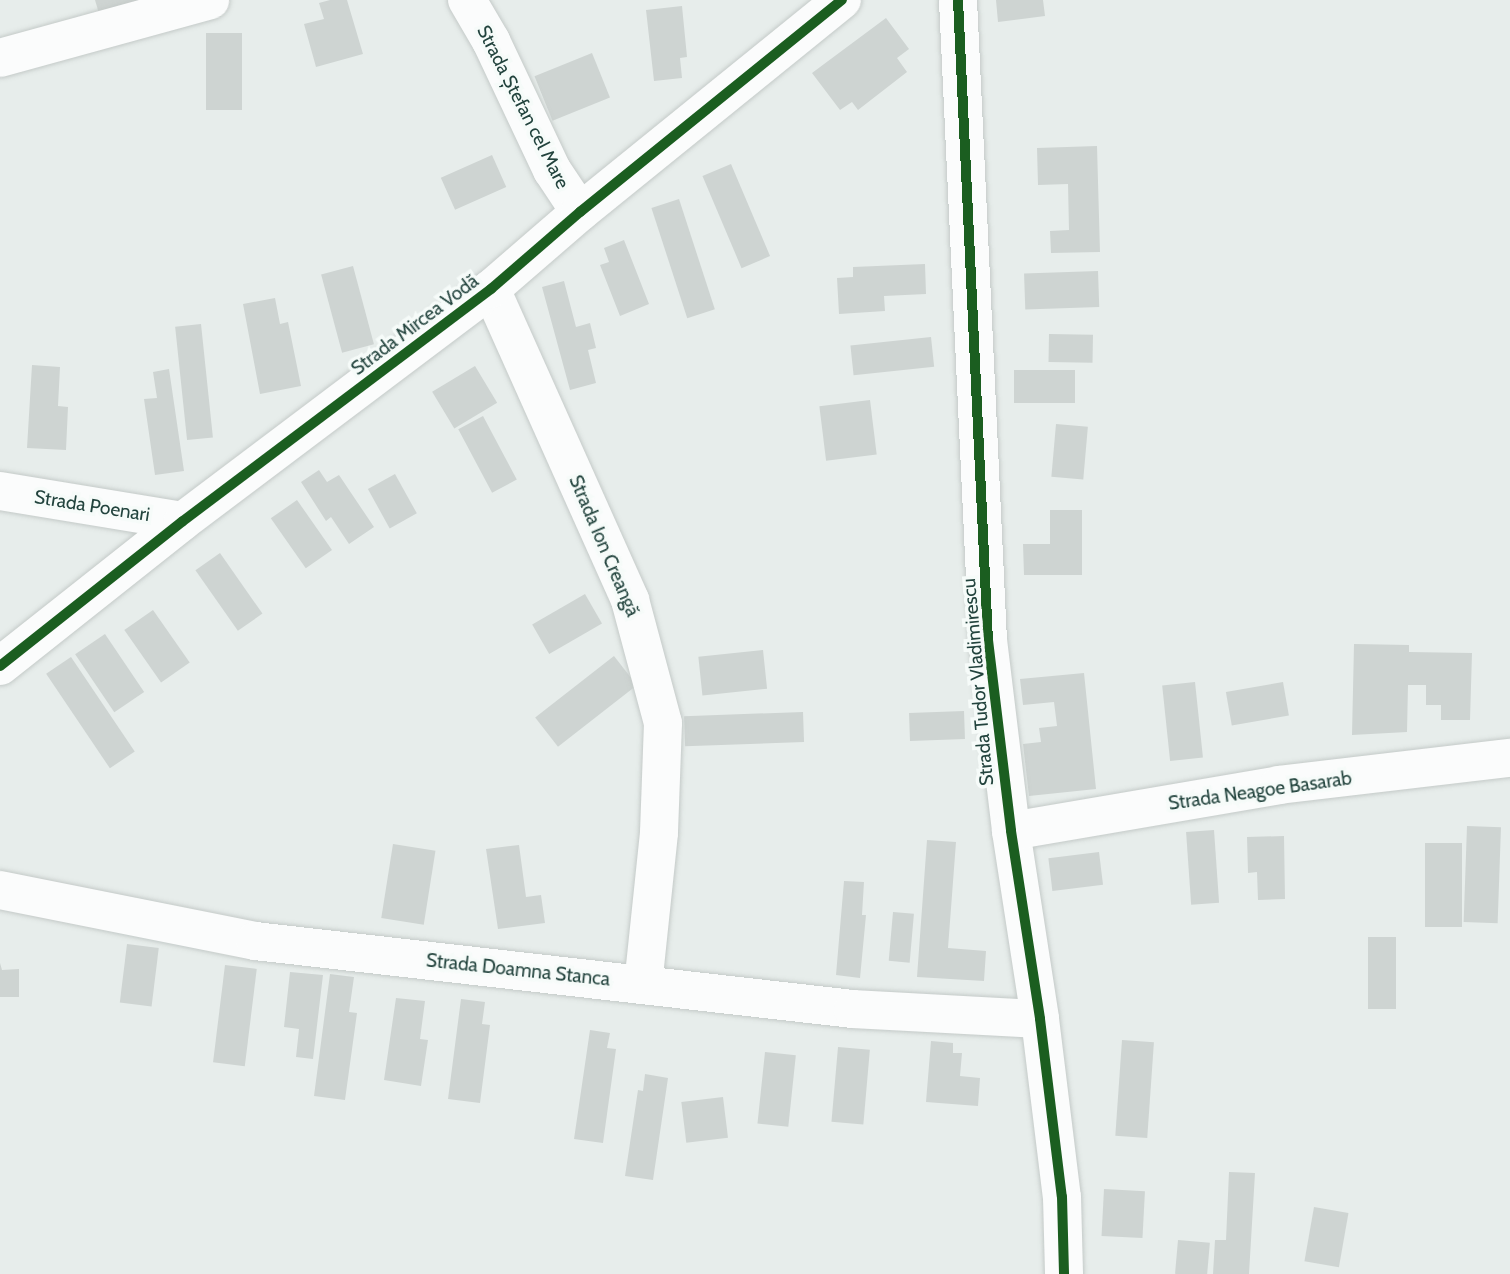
<!DOCTYPE html>
<meta charset="utf-8">
<style>
body{margin:0}
#map{position:relative;width:1510px;height:1274px;overflow:hidden;background:#e7edeb;font-family:Cabin,sans-serif}
div>[style]{position:absolute}
.building>*{inset:0;background:#ced4d2;transform-origin:0 0}
.roads{filter:drop-shadow(0 0 2px #c4cac8) drop-shadow(0 0 2px #c4cac8)}
.minor>*{height:38px;margin:-19px;padding:0 19px;transform-origin:19px;border-radius:19px;background:#fbfcfc}
.cycleway>*{height:10px;margin:-5px;padding:0 5px;transform-origin:5px;border-radius:5px;background:#1b5e20}
span{translate:-50% -50%;white-space:nowrap;text-align:center;line-height:1.15;-webkit-text-stroke:7px #f6fbf9;paint-order:stroke}
.street-label{font-size:19px;color:#22433d}
</style>
<div id="map">
<div class="building">
<i style="clip-path:polygon(95px 0,140px 0,100px 17px)"></i>
<i style="clip-path:polygon(330px 0,347px 0,363px 54px,316px 67px,304px 24px,324px 19px,319px 3px)"></i>
<i style="clip-path:polygon(996px 0,1043px 0,1045px 16px,998px 22px)"></i>
<i style="clip-path:polygon(682px 6px,687px 57px,680px 58px,682px 78px,654px 81px,646px 10px)"></i>
<i style="clip-path:polygon(886px 18px,909px 49px,897px 58px,907px 72px,858px 110px,852px 102px,840px 110px,812px 73px)"></i>
<i style="left:206px;top:33px;width:36px;height:77px"></i>
<i style="left:592px;top:53px;width:48px;height:62px;rotate:68deg"></i>
<i style="clip-path:polygon(1097px 146px,1100px 252px,1051px 253px,1050px 231px,1069px 230px,1068px 184px,1038px 185px,1037px 148px)"></i>
<i style="left:492px;top:155px;width:35px;height:56px;rotate:66deg"></i>
<i style="left:731px;top:164px;width:100px;height:31px;rotate:67deg"></i>
<i style="left:679px;top:199px;width:116px;height:29px;rotate:72deg"></i>
<i style="clip-path:polygon(624px 240px,649px 304px,620px 316px,600px 265px,609px 262px,604px 248px)"></i>
<i style="clip-path:polygon(925px 264px,926px 294px,884px 296px,885px 311px,839px 314px,837px 278px,853px 277px,853px 267px)"></i>
<i style="left:353px;top:266px;width:81px;height:33px;rotate:75deg"></i>
<i style="left:1098px;top:271px;width:36px;height:74px;rotate:88deg"></i>
<i style="clip-path:polygon(564px 281px,576px 327px,590px 323px,596px 348px,588px 350px,596px 383px,570px 390px,542px 287px)"></i>
<i style="clip-path:polygon(275px 298px,280px 324px,288px 322px,301px 386px,260px 394px,243px 304px)"></i>
<i style="left:201px;top:324px;width:114px;height:26px;rotate:84deg"></i>
<i style="left:1049px;top:334px;width:44px;height:28px;rotate:1deg"></i>
<i style="left:931px;top:337px;width:30px;height:81px;rotate:84deg"></i>
<i style="clip-path:polygon(32px 365px,60px 367px,58px 406px,68px 407px,66px 450px,27px 448px)"></i>
<i style="left:475px;top:366px;width:43px;height:50px;rotate:59deg"></i>
<i style="clip-path:polygon(169px 369px,184px 471px,155px 475px,144px 399px,157px 398px,153px 372px)"></i>
<i style="left:1014px;top:370px;width:61px;height:33px"></i>
<i style="left:870px;top:400px;width:55px;height:51px;rotate:83deg"></i>
<i style="left:483px;top:416px;width:72px;height:28px;rotate:62deg"></i>
<i style="left:1056px;top:424px;width:32px;height:53px;rotate:5deg"></i>
<i style="clip-path:polygon(319px 470px,327px 482px,339px 475px,374px 527px,349px 544px,331px 517px,326px 521px,301px 482px)"></i>
<i style="left:395px;top:474px;width:45px;height:31px;rotate:61deg"></i>
<i style="left:297px;top:500px;width:61px;height:32px;rotate:55deg"></i>
<i style="clip-path:polygon(1050px 510px,1082px 510px,1082px 575px,1024px 575px,1023px 544px,1050px 544px)"></i>
<i style="left:220px;top:553px;width:74px;height:30px;rotate:55deg"></i>
<i style="left:585px;top:594px;width:34px;height:61px;rotate:60deg"></i>
<i style="left:153px;top:610px;width:64px;height:35px;rotate:55deg"></i>
<i style="left:105px;top:634px;width:70px;height:36px;rotate:56deg"></i>
<i style="clip-path:polygon(1354px 644px,1409px 645px,1409px 652px,1472px 653px,1470px 720px,1441px 720px,1441px 705px,1426px 705px,1426px 685px,1408px 685px,1407px 732px,1352px 735px)"></i>
<i style="left:763px;top:650px;width:39px;height:65px;rotate:84deg"></i>
<i style="left:614px;top:656px;width:37px;height:100px;rotate:52deg"></i>
<i style="left:71px;top:657px;width:114px;height:30px;rotate:56deg"></i>
<i style="clip-path:polygon(1084px 673px,1096px 789px,1029px 796px,1023px 744px,1041px 742px,1039px 728px,1057px 726px,1054px 702px,1023px 705px,1020px 679px)"></i>
<i style="left:1195px;top:682px;width:76px;height:33px;rotate:84deg"></i>
<i style="left:1283px;top:682px;width:34px;height:58px;rotate:80deg"></i>
<i style="left:964px;top:711px;width:28px;height:55px;rotate:88deg"></i>
<i style="left:803px;top:712px;width:30px;height:119px;rotate:88deg"></i>
<i style="left:1467px;top:826px;width:34px;height:96px;rotate:2deg"></i>
<i style="left:1214px;top:830px;width:73px;height:28px;rotate:86deg"></i>
<i style="clip-path:polygon(1284px 836px,1285px 899px,1258px 900px,1257px 872px,1248px 873px,1247px 837px)"></i>
<i style="clip-path:polygon(927px 840px,956px 842px,948px 948px,986px 951px,984px 981px,917px 977px)"></i>
<i style="left:1425px;top:843px;width:37px;height:84px"></i>
<i style="left:393px;top:844px;width:43px;height:75px;rotate:9deg"></i>
<i style="clip-path:polygon(519px 845px,526px 897px,541px 895px,545px 923px,498px 929px,486px 849px)"></i>
<i style="left:1099px;top:852px;width:33px;height:51px;rotate:83deg"></i>
<i style="clip-path:polygon(844px 881px,864px 882px,862px 915px,866px 915px,860px 978px,836px 975px)"></i>
<i style="left:893px;top:912px;width:21px;height:49px;rotate:5deg"></i>
<i style="left:1368px;top:937px;width:28px;height:72px"></i>
<i style="left:127px;top:944px;width:32px;height:59px;rotate:7deg"></i>
<i style="clip-path:polygon(0 963px,2px 970px,19px 969px,19px 997px,0 997px)"></i>
<i style="left:225px;top:965px;width:32px;height:98px;rotate:7deg"></i>
<i style="clip-path:polygon(290px 972px,323px 975px,313px 1059px,296px 1057px,299px 1029px,284px 1027px)"></i>
<i style="clip-path:polygon(330px 974px,354px 977px,349px 1012px,357px 1013px,345px 1100px,314px 1096px)"></i>
<i style="clip-path:polygon(396px 998px,425px 1001px,420px 1039px,428px 1040px,421px 1086px,384px 1080px)"></i>
<i style="clip-path:polygon(461px 999px,485px 1002px,482px 1024px,490px 1025px,480px 1103px,448px 1099px)"></i>
<i style="clip-path:polygon(590px 1030px,610px 1033px,607px 1048px,616px 1049px,603px 1143px,574px 1139px)"></i>
<i style="left:1122px;top:1040px;width:32px;height:96px;rotate:4deg"></i>
<i style="clip-path:polygon(931px 1041px,953px 1043px,953px 1053px,962px 1053px,960px 1076px,980px 1078px,978px 1106px,926px 1102px)"></i>
<i style="left:838px;top:1047px;width:32px;height:75px;rotate:5deg"></i>
<i style="left:765px;top:1052px;width:31px;height:72px;rotate:6deg"></i>
<i style="clip-path:polygon(645px 1074px,668px 1078px,653px 1180px,625px 1176px,638px 1090px,643px 1091px)"></i>
<i style="left:723px;top:1097px;width:41px;height:42px;rotate:83deg"></i>
<i style="clip-path:polygon(1229px 1172px,1255px 1173px,1249px 1274px,1213px 1274px,1215px 1240px,1226px 1240px)"></i>
<i style="left:1104px;top:1189px;width:41px;height:47px;rotate:3deg"></i>
<i style="left:1314px;top:1207px;width:35px;height:55px;rotate:10deg"></i>
<i style="left:1178px;top:1240px;width:32px;height:34px;rotate:5deg"></i>
</div>
<div class="roads">
<div class="minor">
<i style="left:467px;top:0;width:48px;rotate:59.7deg"></i>
<i style="left:491px;top:41px;width:143px;rotate:64.7deg"></i>
<i style="left:552px;top:170px;width:50px;rotate:56.3deg"></i>
<i style="left:958px;top:0;width:641px;rotate:87.32deg"></i>
<i style="left:988px;top:640px;width:192px;rotate:83.1deg"></i>
<i style="left:1011px;top:831px;width:190px;rotate:81.2deg"></i>
<i style="left:1040px;top:1019px;width:179px;rotate:83deg"></i>
<i style="left:1062px;top:1197px;width:77px;rotate:88.5deg"></i>
<i style="left:0;top:58px;width:218px;rotate:-15.4deg"></i>
<i style="left:491px;top:289px;width:341px;rotate:65.9deg"></i>
<i style="left:630px;top:600px;width:127px;rotate:75deg"></i>
<i style="left:663px;top:723px;width:110px;rotate:92.1deg"></i>
<i style="left:659px;top:833px;width:152px;rotate:96deg"></i>
<i style="left:0;top:491px;width:185px;rotate:9.3deg"></i>
<i style="left:0;top:666px;width:233px;rotate:-38.4deg"></i>
<i style="left:183px;top:521px;width:386px;rotate:-37deg"></i>
<i style="left:491px;top:289px;width:118px;rotate:-40.9deg"></i>
<i style="left:580px;top:212px;width:337px;rotate:-39deg"></i>
<i style="left:1011px;top:831px;width:272px;rotate:-9.7deg"></i>
<i style="left:1279px;top:785px;width:233px;rotate:-6.7deg"></i>
<i style="left:0;top:890px;width:260px;rotate:11.3deg"></i>
<i style="left:255px;top:941px;width:602px;rotate:6.49deg"></i>
<i style="left:853px;top:1009px;width:187px;rotate:3.1deg"></i>
</div>
</div>
<div class="cycleway">
<i style="left:958px;top:0;width:641px;rotate:87.32deg"></i>
<i style="left:988px;top:640px;width:192px;rotate:83.1deg"></i>
<i style="left:1011px;top:831px;width:190px;rotate:81.2deg"></i>
<i style="left:1040px;top:1019px;width:179px;rotate:83deg"></i>
<i style="left:1062px;top:1197px;width:77px;rotate:88.5deg"></i>
<i style="left:0;top:666px;width:233px;rotate:-38.4deg"></i>
<i style="left:183px;top:521px;width:386px;rotate:-37deg"></i>
<i style="left:491px;top:289px;width:118px;rotate:-40.9deg"></i>
<i style="left:580px;top:212px;width:337px;rotate:-39deg"></i>
</div>
<div class="street-label">
<span style="left:523px;top:107px;rotate:63deg">Strada Ștefan cel Mare</span>
<span style="left:415px;top:325px;rotate:-37deg">Strada Mircea Vodă</span>
<span style="left:92px;top:506px;rotate:9deg">Strada Poenari</span>
<span style="left:604px;top:546px;rotate:67deg">Strada Ion Creangă</span>
<span style="left:978px;top:682px;rotate:-95deg">Strada Tudor Vladimirescu</span>
<span style="left:1260px;top:791px;rotate:-8deg">Strada Neagoe Basarab</span>
<span style="left:518px;top:970px;rotate:6deg">Strada Doamna Stanca</span>
</div>
</div>
